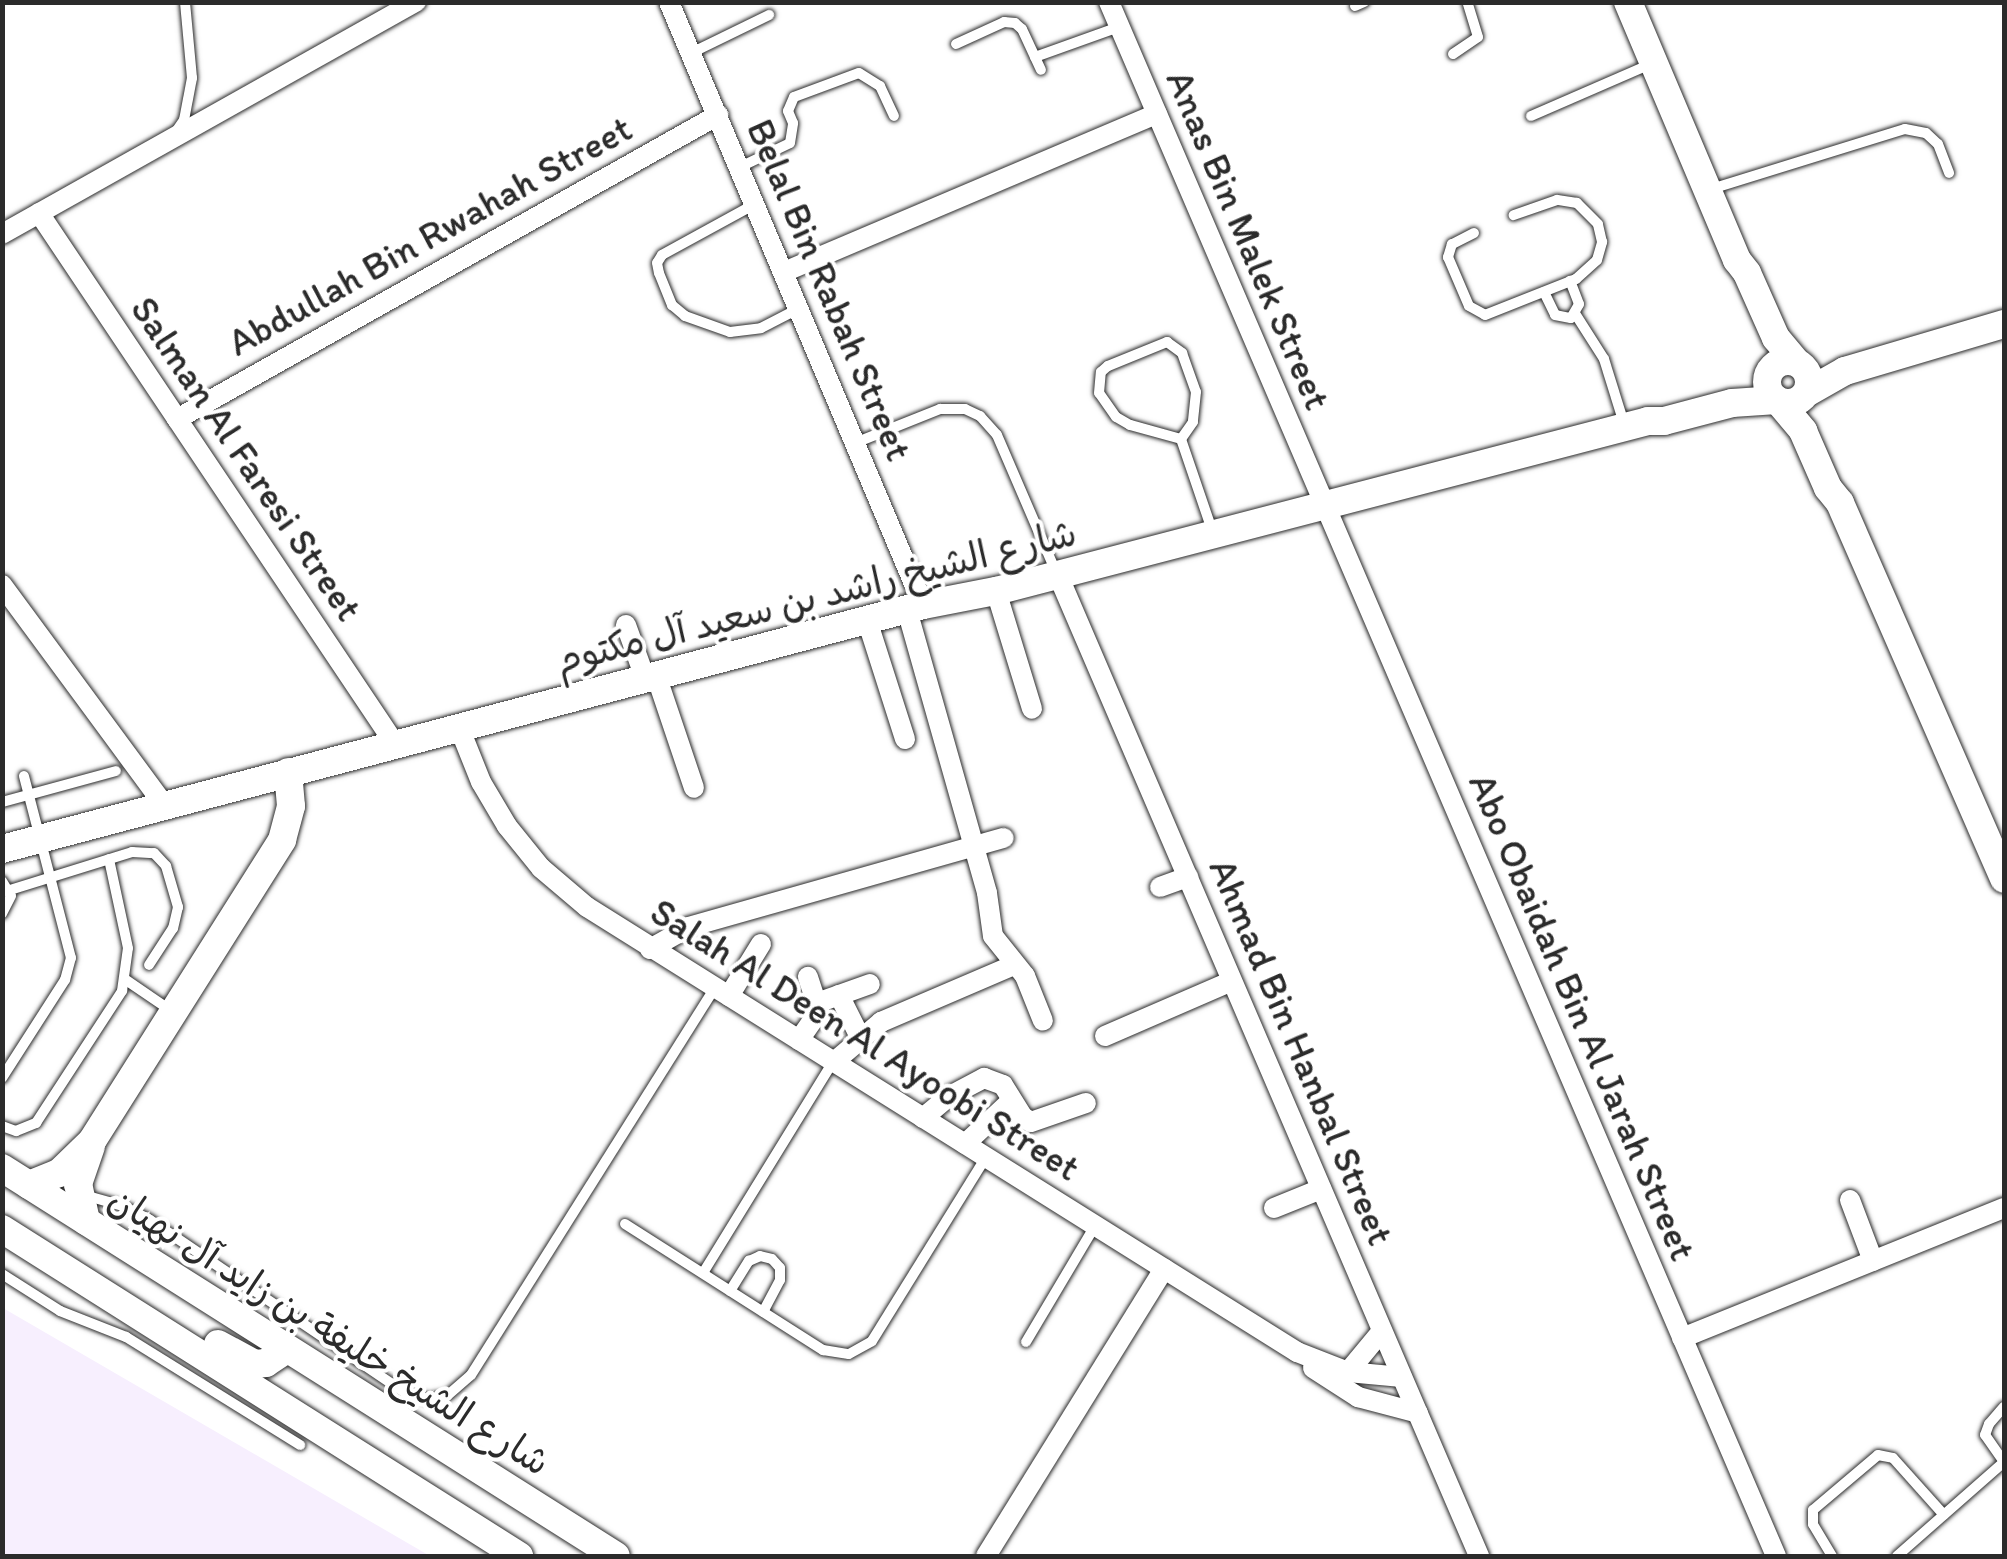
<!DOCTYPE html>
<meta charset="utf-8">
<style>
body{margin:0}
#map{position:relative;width:2007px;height:1559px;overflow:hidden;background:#fff;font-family:Itim,"Playpen Sans Arabic",sans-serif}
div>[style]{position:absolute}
.built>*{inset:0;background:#f7effe}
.roads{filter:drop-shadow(0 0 2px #2b2b2b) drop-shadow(0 0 2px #2b2b2b)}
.lane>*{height:10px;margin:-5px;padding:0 5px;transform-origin:5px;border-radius:5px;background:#fff}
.street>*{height:20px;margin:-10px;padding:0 10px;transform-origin:10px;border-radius:10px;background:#fff}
.secondary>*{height:28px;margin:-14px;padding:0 14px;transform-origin:14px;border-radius:14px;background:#fff}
.secondary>.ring{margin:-14px;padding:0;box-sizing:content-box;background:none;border:28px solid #fff;border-radius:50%}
span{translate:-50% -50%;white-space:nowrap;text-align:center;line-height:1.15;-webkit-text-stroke:8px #fff;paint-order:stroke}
.street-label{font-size:38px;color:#2b2b2b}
.frame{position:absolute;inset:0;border:5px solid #2b2b2b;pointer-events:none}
</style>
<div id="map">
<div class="built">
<i style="clip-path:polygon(3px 1308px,430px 1556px,3px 1556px)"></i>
</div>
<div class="roads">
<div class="lane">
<i style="left:1355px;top:6px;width:10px;rotate:-24deg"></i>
<i style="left:956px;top:44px;width:53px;rotate:-24.6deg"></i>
<i style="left:1004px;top:22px;width:11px;rotate:5deg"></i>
<i style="left:1015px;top:23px;width:9px;rotate:41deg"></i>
<i style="left:1022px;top:29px;width:45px;rotate:65.1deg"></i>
<i style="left:691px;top:53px;width:87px;rotate:-26deg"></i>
<i style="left:1453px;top:54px;width:30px;rotate:-34deg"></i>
<i style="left:1478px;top:37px;width:37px;rotate:-107deg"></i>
<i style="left:1035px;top:57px;width:89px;rotate:-19.7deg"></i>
<i style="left:1531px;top:116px;width:133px;rotate:-23.5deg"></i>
<i style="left:177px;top:130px;width:12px;rotate:-55deg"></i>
<i style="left:184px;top:120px;width:43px;rotate:-79.2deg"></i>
<i style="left:192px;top:78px;width:76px;rotate:-95.3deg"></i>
<i style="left:740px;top:167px;width:55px;rotate:-25.6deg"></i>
<i style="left:790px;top:143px;width:20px;rotate:-81deg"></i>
<i style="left:793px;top:123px;width:13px;rotate:-113deg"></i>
<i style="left:788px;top:111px;width:15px;rotate:-67deg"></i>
<i style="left:794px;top:97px;width:69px;rotate:-20.3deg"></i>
<i style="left:859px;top:73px;width:25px;rotate:32deg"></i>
<i style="left:880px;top:86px;width:33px;rotate:65deg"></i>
<i style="left:1708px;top:190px;width:206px;rotate:-17.2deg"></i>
<i style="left:1905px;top:129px;width:21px;rotate:11deg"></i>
<i style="left:1926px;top:133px;width:16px;rotate:43deg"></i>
<i style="left:1938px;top:144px;width:31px;rotate:69deg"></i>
<i style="left:755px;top:204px;width:106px;rotate:151.3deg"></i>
<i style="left:662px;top:255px;width:9px;rotate:122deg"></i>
<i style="left:657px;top:263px;width:10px;rotate:79deg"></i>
<i style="left:659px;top:273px;width:35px;rotate:68deg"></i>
<i style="left:672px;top:305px;width:17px;rotate:40deg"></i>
<i style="left:685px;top:316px;width:48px;rotate:19.6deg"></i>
<i style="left:730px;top:332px;width:31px;rotate:-7deg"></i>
<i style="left:761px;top:328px;width:42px;rotate:-27.2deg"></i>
<i style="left:1474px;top:233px;width:25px;rotate:153deg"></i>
<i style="left:1452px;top:244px;width:14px;rotate:107deg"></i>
<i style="left:1448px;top:257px;width:53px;rotate:66.8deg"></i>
<i style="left:1469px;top:306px;width:18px;rotate:29deg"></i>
<i style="left:1485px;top:315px;width:98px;rotate:-21.6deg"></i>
<i style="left:1576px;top:279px;width:28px;rotate:-42deg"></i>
<i style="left:1597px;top:260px;width:19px;rotate:-74deg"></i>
<i style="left:1602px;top:242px;width:18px;rotate:-103deg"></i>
<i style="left:1598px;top:224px;width:30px;rotate:-135deg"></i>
<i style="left:1577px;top:203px;width:20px;rotate:-171deg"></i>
<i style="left:1557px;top:200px;width:46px;rotate:160.8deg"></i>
<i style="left:1544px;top:292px;width:25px;rotate:64deg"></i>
<i style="left:1555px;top:315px;width:16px;rotate:11deg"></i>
<i style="left:1571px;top:318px;width:16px;rotate:-60deg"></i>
<i style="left:1579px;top:304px;width:25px;rotate:-111deg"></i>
<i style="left:1576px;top:315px;width:52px;rotate:57.5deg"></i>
<i style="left:1604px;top:359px;width:71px;rotate:72.8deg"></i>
<i style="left:1167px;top:342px;width:19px;rotate:36deg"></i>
<i style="left:1182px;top:353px;width:41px;rotate:70.3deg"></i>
<i style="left:1196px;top:392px;width:30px;rotate:96deg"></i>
<i style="left:1193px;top:422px;width:21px;rotate:125deg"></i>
<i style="left:1181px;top:439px;width:53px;rotate:-164.6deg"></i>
<i style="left:1130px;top:425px;width:16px;rotate:-150deg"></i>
<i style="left:1116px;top:417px;width:29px;rotate:-125deg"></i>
<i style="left:1099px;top:393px;width:21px;rotate:-85deg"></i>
<i style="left:1101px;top:372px;width:9px;rotate:-41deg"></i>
<i style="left:1108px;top:366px;width:64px;rotate:-22.1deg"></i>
<i style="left:1181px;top:439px;width:99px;rotate:71.2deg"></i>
<i style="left:855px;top:443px;width:92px;rotate:-21.8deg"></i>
<i style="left:940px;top:409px;width:25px"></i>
<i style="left:965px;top:409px;width:17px;rotate:25deg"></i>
<i style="left:980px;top:416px;width:25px;rotate:48deg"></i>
<i style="left:997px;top:435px;width:151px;rotate:66.7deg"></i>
<i style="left:2px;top:802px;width:118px;rotate:-15.2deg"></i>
<i style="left:2px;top:881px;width:17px;rotate:59deg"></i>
<i style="left:11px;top:896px;width:20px;rotate:117deg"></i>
<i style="left:10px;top:890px;width:128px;rotate:-17.3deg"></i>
<i style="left:132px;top:852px;width:22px;rotate:3deg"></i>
<i style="left:154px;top:853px;width:18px;rotate:47deg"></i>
<i style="left:166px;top:866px;width:43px;rotate:73.7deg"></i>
<i style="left:178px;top:907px;width:22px;rotate:103deg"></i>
<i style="left:173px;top:928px;width:44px;rotate:123deg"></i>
<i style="left:126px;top:980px;width:53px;rotate:34.3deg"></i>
<i style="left:2px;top:1078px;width:117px;rotate:-57.3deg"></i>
<i style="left:65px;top:980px;width:23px;rotate:-75deg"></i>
<i style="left:71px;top:958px;width:188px;rotate:-104.5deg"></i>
<i style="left:2px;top:1126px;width:15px;rotate:20deg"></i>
<i style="left:16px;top:1131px;width:22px;rotate:-22deg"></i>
<i style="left:36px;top:1123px;width:158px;rotate:-56.9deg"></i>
<i style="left:122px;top:991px;width:43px;rotate:-82.1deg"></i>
<i style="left:128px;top:948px;width:91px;rotate:-102.1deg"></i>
<i style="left:84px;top:1195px;width:41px;rotate:15.8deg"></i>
<i style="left:123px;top:1206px;width:30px;rotate:27deg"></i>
<i style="left:150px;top:1220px;width:310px;rotate:34.1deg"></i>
<i style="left:407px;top:1394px;width:22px;rotate:13deg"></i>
<i style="left:428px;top:1399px;width:20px;rotate:-11deg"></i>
<i style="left:448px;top:1395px;width:30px;rotate:-41deg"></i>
<i style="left:471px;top:1375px;width:458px;rotate:-57.8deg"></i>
<i style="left:625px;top:1224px;width:235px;rotate:32.5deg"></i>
<i style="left:823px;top:1350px;width:26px;rotate:9deg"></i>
<i style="left:849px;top:1354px;width:26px;rotate:-29deg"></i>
<i style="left:872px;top:1341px;width:216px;rotate:-58.2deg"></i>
<i style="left:703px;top:1273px;width:248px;rotate:-58.4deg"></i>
<i style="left:2px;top:1274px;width:69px;rotate:32.5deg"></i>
<i style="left:60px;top:1311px;width:71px;rotate:21.5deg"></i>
<i style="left:126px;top:1337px;width:205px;rotate:31.8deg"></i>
<i style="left:730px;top:1291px;width:36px;rotate:-58deg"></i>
<i style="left:749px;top:1261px;width:12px;rotate:-24deg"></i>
<i style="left:760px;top:1256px;width:12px;rotate:14deg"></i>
<i style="left:772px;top:1259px;width:12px;rotate:48deg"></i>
<i style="left:780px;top:1268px;width:12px;rotate:90deg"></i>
<i style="left:780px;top:1280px;width:36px;rotate:118deg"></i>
<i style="left:1026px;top:1342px;width:135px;rotate:-59.3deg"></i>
<i style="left:2004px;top:1462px;width:33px;rotate:-125deg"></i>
<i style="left:1985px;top:1435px;width:12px;rotate:-70deg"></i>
<i style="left:1989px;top:1424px;width:23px;rotate:-49deg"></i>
<i style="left:1832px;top:1556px;width:37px;rotate:-121deg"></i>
<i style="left:1813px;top:1524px;width:14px;rotate:-90deg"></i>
<i style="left:1813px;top:1510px;width:85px;rotate:-40.2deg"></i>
<i style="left:1878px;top:1455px;width:15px;rotate:11deg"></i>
<i style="left:1893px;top:1458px;width:76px;rotate:48.2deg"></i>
<i style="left:1897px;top:1556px;width:142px;rotate:-41.3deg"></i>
</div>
<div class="street">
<i style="left:669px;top:2px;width:654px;rotate:67.16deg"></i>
<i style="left:1109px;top:2px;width:1691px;rotate:66.77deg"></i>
<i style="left:39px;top:213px;width:639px;rotate:56.16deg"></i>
<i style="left:2px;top:234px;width:475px;rotate:-29.3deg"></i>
<i style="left:784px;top:272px;width:405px;rotate:-23deg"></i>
<i style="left:177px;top:419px;width:621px;rotate:-29.33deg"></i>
<i style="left:1058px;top:575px;width:1068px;rotate:66.77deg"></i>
<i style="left:2px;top:585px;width:273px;rotate:53.6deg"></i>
<i style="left:996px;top:591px;width:123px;rotate:73deg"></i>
<i style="left:907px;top:610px;width:294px;rotate:74.2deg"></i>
<i style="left:987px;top:893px;width:43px;rotate:82.1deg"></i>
<i style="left:993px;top:936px;width:51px;rotate:51.3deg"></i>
<i style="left:1025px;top:976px;width:48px;rotate:68.2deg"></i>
<i style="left:867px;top:620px;width:125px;rotate:72.3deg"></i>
<i style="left:626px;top:625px;width:56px;rotate:70.3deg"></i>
<i style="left:656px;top:675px;width:119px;rotate:71.4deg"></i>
<i style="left:459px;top:727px;width:59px;rotate:68.2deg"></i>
<i style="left:481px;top:782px;width:51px;rotate:59.4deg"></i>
<i style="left:507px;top:826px;width:54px;rotate:51deg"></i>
<i style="left:541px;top:868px;width:60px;rotate:40.3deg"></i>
<i style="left:587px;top:907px;width:838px;rotate:32.08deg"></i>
<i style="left:1297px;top:1352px;width:55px;rotate:21.4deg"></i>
<i style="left:1348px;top:1372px;width:54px;rotate:5.3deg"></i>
<i style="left:1160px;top:887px;width:30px;rotate:-20deg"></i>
<i style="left:650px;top:949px;width:45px;rotate:-29.4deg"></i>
<i style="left:689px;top:927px;width:327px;rotate:-15.8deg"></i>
<i style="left:839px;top:995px;width:47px;rotate:63.4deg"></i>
<i style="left:729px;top:996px;width:61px;rotate:-58.4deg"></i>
<i style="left:817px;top:1003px;width:56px;rotate:-19.7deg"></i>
<i style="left:1105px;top:1036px;width:138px;rotate:-23.4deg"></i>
<i style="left:799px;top:1040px;width:35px;rotate:-55deg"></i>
<i style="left:819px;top:1011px;width:36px;rotate:-108deg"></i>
<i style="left:834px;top:1062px;width:62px;rotate:-40.4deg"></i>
<i style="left:881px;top:1022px;width:145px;rotate:-23.2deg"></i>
<i style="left:923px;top:1118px;width:33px;rotate:-40deg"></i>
<i style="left:948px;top:1097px;width:41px;rotate:-27.8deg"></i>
<i style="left:984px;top:1078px;width:20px;rotate:20deg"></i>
<i style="left:1003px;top:1085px;width:38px;rotate:58deg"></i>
<i style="left:1023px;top:1117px;width:9px;rotate:32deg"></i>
<i style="left:1031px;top:1122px;width:58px;rotate:-19.1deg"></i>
<i style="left:965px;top:1144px;width:64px;rotate:-43.1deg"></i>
<i style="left:1850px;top:1200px;width:65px;rotate:69.3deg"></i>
<i style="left:1274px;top:1208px;width:51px;rotate:-22deg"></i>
<i style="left:1682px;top:1338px;width:347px;rotate:-22deg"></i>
<i style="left:1313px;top:1368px;width:54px;rotate:32.8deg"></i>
<i style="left:1358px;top:1397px;width:62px;rotate:14.9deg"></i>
<i style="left:1348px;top:1372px;width:53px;rotate:-50.3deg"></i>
<i style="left:986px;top:1556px;width:338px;rotate:-58.2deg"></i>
</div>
<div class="secondary">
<i style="left:1628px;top:2px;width:280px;rotate:67.1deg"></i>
<i style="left:1737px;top:260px;width:16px;rotate:52deg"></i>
<i style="left:1747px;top:273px;width:71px;rotate:66deg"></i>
<i style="left:1776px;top:338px;width:30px;rotate:50deg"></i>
<i class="ring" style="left:1767px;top:361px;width:14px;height:14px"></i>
<i style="left:1808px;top:392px;width:43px;rotate:-29.6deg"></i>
<i style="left:1845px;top:371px;width:166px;rotate:-16.5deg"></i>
<i style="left:1779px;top:402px;width:38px;rotate:50deg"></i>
<i style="left:1803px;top:431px;width:62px;rotate:66.3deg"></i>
<i style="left:1828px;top:488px;width:19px;rotate:51deg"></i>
<i style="left:1840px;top:503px;width:410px;rotate:66.4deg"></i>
<i style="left:2px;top:849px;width:953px;rotate:-14.84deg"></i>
<i style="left:923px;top:605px;width:74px;rotate:-10.9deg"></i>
<i style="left:996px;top:591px;width:674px;rotate:-14.61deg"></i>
<i style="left:1648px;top:421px;width:16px"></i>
<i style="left:1664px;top:421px;width:70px;rotate:-14.8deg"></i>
<i style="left:1732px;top:403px;width:45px;rotate:-3.8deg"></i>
<i style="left:2px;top:1168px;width:726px;rotate:32.29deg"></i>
<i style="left:29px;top:1185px;width:32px;rotate:-22deg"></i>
<i style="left:59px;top:1173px;width:46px;rotate:-44.1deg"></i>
<i style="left:92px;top:1141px;width:356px;rotate:-57.7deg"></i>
<i style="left:282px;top:840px;width:35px;rotate:-75deg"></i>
<i style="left:291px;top:806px;width:34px;rotate:-95deg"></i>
<i style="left:86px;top:1221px;width:38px;rotate:-102deg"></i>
<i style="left:78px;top:1184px;width:39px;rotate:-71deg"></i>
<i style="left:2px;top:1229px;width:612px;rotate:32.31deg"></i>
<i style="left:218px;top:1344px;width:42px;rotate:28.4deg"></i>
<i style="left:255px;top:1364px;width:11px;rotate:-5deg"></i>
<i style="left:266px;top:1363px;width:25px;rotate:-34deg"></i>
</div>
</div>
<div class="street-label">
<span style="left:430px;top:236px;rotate:-29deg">Abdullah Bin Rwahah Street</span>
<span style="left:1248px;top:240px;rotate:67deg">Anas Bin Malek Street</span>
<span style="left:829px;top:290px;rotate:67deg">Belal Bin Rabah Street</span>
<span style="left:246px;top:459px;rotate:56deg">Salman Al Faresi Street</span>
<span style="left:816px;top:597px;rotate:-14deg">شارع الشيخ راشد بن سعيد آل مكتوم</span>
<span style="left:1582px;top:1017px;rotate:67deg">Abo Obaidah Bin Al Jarah Street</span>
<span style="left:865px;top:1040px;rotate:32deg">Salah Al Deen Al Ayoobi Street</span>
<span style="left:1301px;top:1052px;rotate:67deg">Ahmad Bin Hanbal Street</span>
<span style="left:329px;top:1331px;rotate:32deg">شارع الشيخ خليفة بن زايد آل نهيان</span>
</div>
<div class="frame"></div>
</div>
